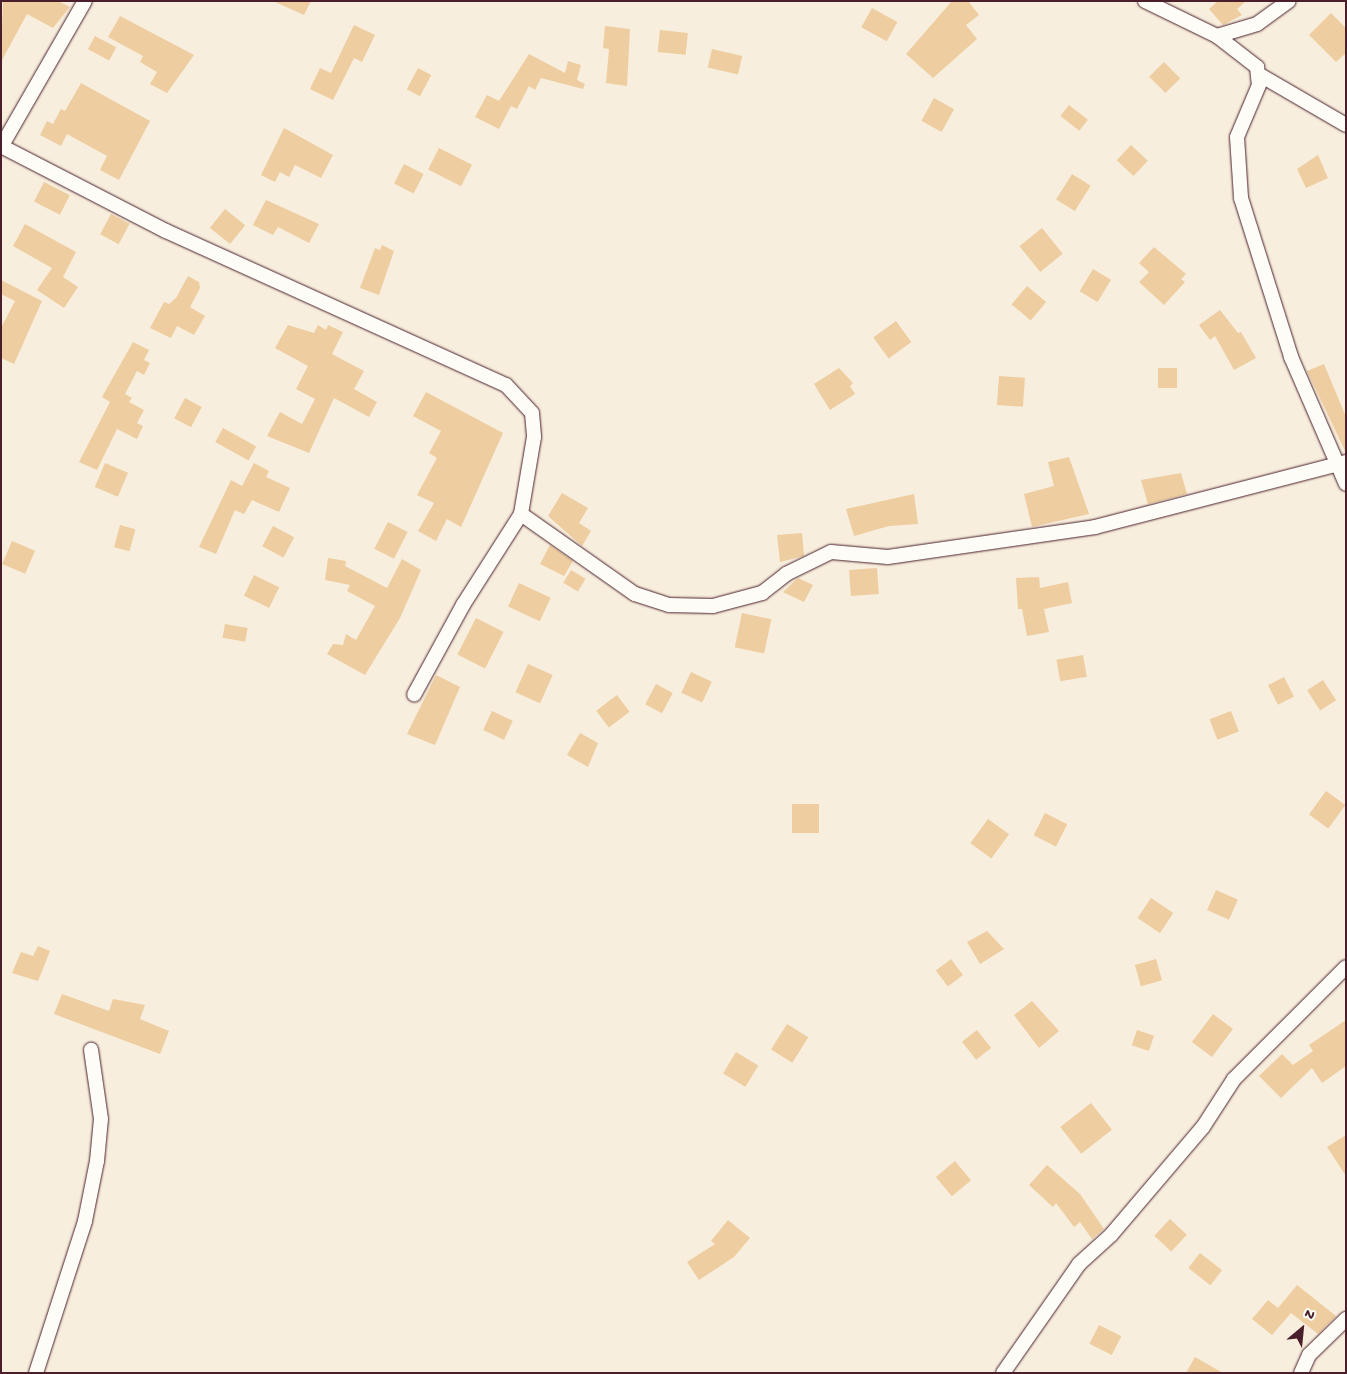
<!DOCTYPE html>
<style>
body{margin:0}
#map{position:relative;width:1347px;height:1374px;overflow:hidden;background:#f8eedd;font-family:"Gochi Hand",sans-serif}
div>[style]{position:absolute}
.building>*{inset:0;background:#eecda0;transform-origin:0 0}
.roads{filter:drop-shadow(0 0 1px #4a1f2b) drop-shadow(0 0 1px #4a1f2b)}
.street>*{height:14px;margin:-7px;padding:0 7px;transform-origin:7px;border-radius:7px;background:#fdfcf7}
span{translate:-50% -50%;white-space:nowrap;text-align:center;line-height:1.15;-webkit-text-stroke:4px #fdfcf7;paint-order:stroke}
.frame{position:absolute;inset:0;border:2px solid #4a1f2b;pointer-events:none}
.north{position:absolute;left:1277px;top:1304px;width:50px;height:50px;-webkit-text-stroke:4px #fdfcf7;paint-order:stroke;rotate:28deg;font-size:14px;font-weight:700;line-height:20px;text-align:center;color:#4a1f2b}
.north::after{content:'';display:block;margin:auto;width:18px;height:22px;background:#4a1f2b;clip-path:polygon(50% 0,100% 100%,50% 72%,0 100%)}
</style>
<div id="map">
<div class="building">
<i style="clip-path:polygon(3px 1px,58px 1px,70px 7px,53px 28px,27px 14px,1px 62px)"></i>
<i style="clip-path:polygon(273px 1px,311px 1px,304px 15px)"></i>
<i style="clip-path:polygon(952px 1px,968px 1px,979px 15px,966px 25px,977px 39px,933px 78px,906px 54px)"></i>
<i style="clip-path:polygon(1218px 1px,1246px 1px,1237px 9px,1242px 15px,1223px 25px,1209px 9px)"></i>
<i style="left:872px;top:8px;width:29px;height:22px;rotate:29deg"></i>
<i style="clip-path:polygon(1331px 13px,1346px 28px,1346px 53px,1336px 62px,1309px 35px)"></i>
<i style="clip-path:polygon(120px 16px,194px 55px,167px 93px,150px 84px,157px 72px,140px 62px,143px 56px,108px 37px)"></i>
<i style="clip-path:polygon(354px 25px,375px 35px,362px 62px,354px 58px,333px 100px,310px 89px,320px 68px,331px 73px)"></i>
<i style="clip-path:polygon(605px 26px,630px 29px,627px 86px,606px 83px,609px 49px,603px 48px)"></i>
<i style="left:660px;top:30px;width:28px;height:22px;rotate:6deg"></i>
<i style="left:95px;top:36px;width:24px;height:15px;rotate:28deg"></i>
<i style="left:712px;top:49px;width:31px;height:19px;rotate:13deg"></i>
<i style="clip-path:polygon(529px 54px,565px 73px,568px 61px,581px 65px,577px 80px,585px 84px,583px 89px,541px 78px,535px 90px,529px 86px,517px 109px,511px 106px,499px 129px,475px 117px,487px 95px,499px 101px)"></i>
<i style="left:1164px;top:62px;width:23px;height:21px;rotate:45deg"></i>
<i style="left:418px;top:68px;width:15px;height:24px;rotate:28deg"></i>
<i style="clip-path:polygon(81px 83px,150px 121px,119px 180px,100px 170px,107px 156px,67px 134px,61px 146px,40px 135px,47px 121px,53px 124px,61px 109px,65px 111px)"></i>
<i style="left:934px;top:98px;width:23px;height:26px;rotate:29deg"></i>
<i style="left:1069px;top:105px;width:24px;height:14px;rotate:38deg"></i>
<i style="clip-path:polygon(284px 128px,333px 155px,321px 178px,295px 165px,289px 177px,280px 172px,275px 182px,261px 175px)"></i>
<i style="left:1131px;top:145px;width:23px;height:21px;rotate:43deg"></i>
<i style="left:439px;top:148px;width:37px;height:24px;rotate:27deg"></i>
<i style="clip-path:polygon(1318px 155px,1328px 178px,1306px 188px,1297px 169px)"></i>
<i style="left:404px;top:164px;width:22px;height:22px;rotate:27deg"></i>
<i style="left:1072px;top:174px;width:22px;height:30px;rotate:32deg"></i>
<i style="left:44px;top:182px;width:29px;height:22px;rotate:27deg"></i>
<i style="clip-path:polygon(266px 200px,319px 224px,309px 243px,278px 227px,273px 235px,253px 225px)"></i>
<i style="left:225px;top:209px;width:26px;height:24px;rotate:39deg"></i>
<i style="left:111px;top:214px;width:21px;height:23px;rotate:28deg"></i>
<i style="clip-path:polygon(25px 224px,76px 252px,63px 277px,78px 287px,64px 308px,37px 290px,52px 268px,13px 246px)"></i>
<i style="left:1042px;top:228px;width:33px;height:29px;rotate:51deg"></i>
<i style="clip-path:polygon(382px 245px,394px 251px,379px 295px,360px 288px,375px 248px,380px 250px)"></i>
<i style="clip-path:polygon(1154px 247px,1186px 274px,1181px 279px,1185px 282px,1164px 305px,1139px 282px,1149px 272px,1139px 263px)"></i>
<i style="left:1093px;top:269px;width:21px;height:26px;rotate:31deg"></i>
<i style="clip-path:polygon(188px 276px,199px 282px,200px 288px,190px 307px,205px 316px,194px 335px,177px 326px,171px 338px,150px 328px,164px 302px,169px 304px,176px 298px)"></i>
<i style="clip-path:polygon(1px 280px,42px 301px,14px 364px,1px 358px,1px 328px,15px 301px,1px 294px)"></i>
<i style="left:1027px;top:286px;width:25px;height:24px;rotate:40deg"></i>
<i style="clip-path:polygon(1220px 310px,1238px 333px,1241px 332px,1256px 358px,1234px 370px,1215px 336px,1210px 340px,1199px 325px)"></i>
<i style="left:896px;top:321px;width:26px;height:28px;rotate:54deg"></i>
<i style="clip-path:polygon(288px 325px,314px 333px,318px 325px,326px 330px,328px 325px,343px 332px,332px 354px,364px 371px,354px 389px,377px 402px,369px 417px,334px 398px,309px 453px,267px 436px,280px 412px,302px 424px,315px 399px,296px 389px,308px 366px,275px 348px)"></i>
<i style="clip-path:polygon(133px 342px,149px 350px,144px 360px,150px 363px,144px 375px,137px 371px,125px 394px,132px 398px,129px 402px,144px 410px,137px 423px,143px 426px,137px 439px,117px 429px,97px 470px,79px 462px,110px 402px,102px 397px)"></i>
<i style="clip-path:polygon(1324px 364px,1346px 417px,1346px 453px,1307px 371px)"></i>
<i style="clip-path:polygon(839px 368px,853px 383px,850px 386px,855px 394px,830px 410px,814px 384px)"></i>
<i style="left:1177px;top:368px;width:20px;height:19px;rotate:90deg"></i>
<i style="left:999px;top:376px;width:26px;height:29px;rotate:4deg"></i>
<i style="clip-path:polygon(426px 392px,503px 433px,461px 527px,447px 519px,436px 541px,418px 531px,434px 503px,417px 495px,437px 458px,429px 453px,441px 431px,413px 416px)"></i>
<i style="left:185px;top:398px;width:19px;height:23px;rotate:28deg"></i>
<i style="left:223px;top:428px;width:38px;height:16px;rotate:29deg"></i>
<i style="clip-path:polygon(1069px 457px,1089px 514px,1032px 527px,1024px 494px,1054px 486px,1048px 462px)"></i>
<i style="left:105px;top:463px;width:25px;height:26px;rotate:23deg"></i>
<i style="clip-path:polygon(254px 463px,269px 471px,266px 477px,290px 488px,279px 512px,252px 500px,244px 514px,235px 510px,216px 554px,199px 547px,231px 480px,242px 486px)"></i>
<i style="clip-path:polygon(1181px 473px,1187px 494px,1148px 504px,1141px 480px)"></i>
<i style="clip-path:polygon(562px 493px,588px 508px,579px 523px,591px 531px,582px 546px,548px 516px)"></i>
<i style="clip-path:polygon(914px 494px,918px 524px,889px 526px,854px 536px,846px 509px)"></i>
<i style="left:388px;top:522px;width:22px;height:30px;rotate:27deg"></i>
<i style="left:120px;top:525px;width:16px;height:23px;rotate:15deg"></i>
<i style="left:273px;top:526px;width:24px;height:23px;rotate:28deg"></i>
<i style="clip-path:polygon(802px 533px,804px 556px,780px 562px,777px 535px)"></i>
<i style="left:12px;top:541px;width:25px;height:25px;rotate:23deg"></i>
<i style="clip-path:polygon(550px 545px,573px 561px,564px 576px,540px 564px)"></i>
<i style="clip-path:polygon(328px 558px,346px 561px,345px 566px,387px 588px,402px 559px,421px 570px,400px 618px,365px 675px,327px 654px,333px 644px,343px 645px,346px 634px,356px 640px,375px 606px,347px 591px,350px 585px,325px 580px)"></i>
<i style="left:877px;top:568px;width:26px;height:28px;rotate:86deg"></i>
<i style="left:571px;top:570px;width:17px;height:15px;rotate:31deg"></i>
<i style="left:254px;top:575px;width:28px;height:23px;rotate:26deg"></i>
<i style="clip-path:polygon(1039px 577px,1040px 588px,1068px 582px,1072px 603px,1044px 609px,1049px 632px,1027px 636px,1022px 609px,1018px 609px,1016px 578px)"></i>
<i style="clip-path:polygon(798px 578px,813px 585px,804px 602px,783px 592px)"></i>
<i style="left:519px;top:583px;width:35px;height:26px;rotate:25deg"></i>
<i style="left:742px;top:613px;width:30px;height:35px;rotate:12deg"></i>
<i style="left:476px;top:618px;width:31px;height:41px;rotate:27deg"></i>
<i style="left:225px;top:624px;width:23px;height:14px;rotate:10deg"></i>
<i style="left:1083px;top:655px;width:22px;height:27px;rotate:80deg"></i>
<i style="left:528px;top:664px;width:27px;height:31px;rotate:24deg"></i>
<i style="left:691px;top:672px;width:23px;height:23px;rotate:25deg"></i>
<i style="clip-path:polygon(436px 675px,460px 687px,435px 745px,407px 734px)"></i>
<i style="left:1284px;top:677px;width:22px;height:18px;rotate:63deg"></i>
<i style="left:1323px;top:680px;width:24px;height:19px;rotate:57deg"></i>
<i style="left:656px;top:684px;width:19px;height:23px;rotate:28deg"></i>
<i style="left:617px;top:695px;width:21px;height:26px;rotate:53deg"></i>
<i style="left:492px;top:711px;width:23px;height:21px;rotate:25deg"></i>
<i style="left:1231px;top:711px;width:22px;height:23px;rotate:69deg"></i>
<i style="clip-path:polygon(580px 733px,598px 743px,588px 767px,567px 755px)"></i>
<i style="left:1326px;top:791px;width:24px;height:29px;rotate:36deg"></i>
<i style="left:792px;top:804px;width:27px;height:29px"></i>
<i style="left:1045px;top:813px;width:25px;height:25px;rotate:27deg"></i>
<i style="left:988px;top:819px;width:26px;height:30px;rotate:36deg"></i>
<i style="left:1216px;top:890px;width:24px;height:22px;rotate:24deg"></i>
<i style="left:1151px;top:898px;width:27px;height:24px;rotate:34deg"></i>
<i style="clip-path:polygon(987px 931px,1004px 949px,980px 964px,967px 942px)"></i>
<i style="clip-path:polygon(38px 946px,50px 951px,38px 981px,12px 973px,21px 952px,33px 956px)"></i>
<i style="left:951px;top:959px;width:20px;height:19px;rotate:53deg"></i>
<i style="left:1156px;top:959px;width:22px;height:22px;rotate:74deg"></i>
<i style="clip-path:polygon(62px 994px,109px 1011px,113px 999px,145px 1005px,140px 1019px,169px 1031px,160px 1054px,54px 1014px)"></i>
<i style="clip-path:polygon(1032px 1001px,1059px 1031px,1039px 1048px,1014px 1015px)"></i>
<i style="left:1213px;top:1014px;width:25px;height:35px;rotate:37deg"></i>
<i style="clip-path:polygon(1346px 1020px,1346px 1066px,1322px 1083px,1312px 1068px,1281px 1098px,1259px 1076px,1282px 1054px,1293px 1065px,1313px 1051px,1309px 1045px)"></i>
<i style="left:787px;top:1024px;width:25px;height:30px;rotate:32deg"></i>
<i style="left:977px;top:1030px;width:23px;height:19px;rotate:52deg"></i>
<i style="left:1137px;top:1030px;width:18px;height:16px;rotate:19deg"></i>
<i style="left:736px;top:1052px;width:26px;height:25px;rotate:31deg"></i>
<i style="left:1091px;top:1103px;width:34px;height:39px;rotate:52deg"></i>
<i style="clip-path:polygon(1346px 1135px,1346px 1176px,1327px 1147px)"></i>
<i style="left:955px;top:1161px;width:25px;height:25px;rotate:50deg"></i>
<i style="clip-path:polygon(1047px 1165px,1080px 1194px,1104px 1229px,1092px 1239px,1080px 1222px,1074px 1227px,1056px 1203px,1053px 1207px,1029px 1185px)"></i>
<i style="left:1170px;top:1219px;width:23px;height:23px;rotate:43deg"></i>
<i style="clip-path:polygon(728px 1220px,750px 1238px,734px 1257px,699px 1280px,687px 1262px,715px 1244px,711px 1241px)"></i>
<i style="left:1200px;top:1253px;width:28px;height:19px;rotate:38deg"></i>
<i style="clip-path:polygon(1297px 1285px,1336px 1316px,1318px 1334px,1291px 1313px,1272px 1335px,1252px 1319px,1268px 1300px,1278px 1308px)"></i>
<i style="left:1099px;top:1325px;width:25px;height:21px;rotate:27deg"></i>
<i style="clip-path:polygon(1195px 1357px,1223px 1373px,1186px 1373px)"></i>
</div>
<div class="roads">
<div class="street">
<i style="left:1145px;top:1px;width:80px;rotate:25.9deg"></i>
<i style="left:1217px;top:36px;width:51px;rotate:37.8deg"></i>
<i style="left:1257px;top:67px;width:18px;rotate:84deg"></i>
<i style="left:1259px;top:85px;width:56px;rotate:112.9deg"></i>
<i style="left:1237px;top:137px;width:61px;rotate:86.2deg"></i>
<i style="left:1241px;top:198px;width:167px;rotate:72.5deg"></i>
<i style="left:1291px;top:357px;width:138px;rotate:66.6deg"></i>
<i style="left:1217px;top:36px;width:42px;rotate:-16.7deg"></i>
<i style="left:1257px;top:24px;width:39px;rotate:-36deg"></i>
<i style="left:1260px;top:75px;width:99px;rotate:30.2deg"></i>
<i style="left:1px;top:146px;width:186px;rotate:27.3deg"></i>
<i style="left:166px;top:231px;width:373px;rotate:24.4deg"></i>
<i style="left:506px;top:385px;width:38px;rotate:47deg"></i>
<i style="left:532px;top:413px;width:24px;rotate:85deg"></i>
<i style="left:534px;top:437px;width:78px;rotate:99.6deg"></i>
<i style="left:521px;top:514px;width:108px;rotate:122.5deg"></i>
<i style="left:463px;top:605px;width:102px;rotate:118.6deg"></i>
<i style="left:1px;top:147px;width:168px;rotate:-60.1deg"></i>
<i style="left:521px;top:514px;width:139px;rotate:35.1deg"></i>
<i style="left:635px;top:594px;width:36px;rotate:18deg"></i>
<i style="left:669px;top:605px;width:44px;rotate:1.3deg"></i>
<i style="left:713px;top:606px;width:51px;rotate:-14.9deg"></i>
<i style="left:762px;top:593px;width:31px;rotate:-38deg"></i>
<i style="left:786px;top:574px;width:50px;rotate:-26.1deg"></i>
<i style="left:831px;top:552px;width:57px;rotate:5deg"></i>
<i style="left:888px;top:557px;width:209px;rotate:-8.2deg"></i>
<i style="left:1095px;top:527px;width:259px;rotate:-14.5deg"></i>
<i style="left:36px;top:1373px;width:160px;rotate:-72.1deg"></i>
<i style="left:85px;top:1221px;width:61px;rotate:-78.7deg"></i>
<i style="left:97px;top:1161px;width:42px;rotate:-84.6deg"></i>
<i style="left:101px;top:1119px;width:70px;rotate:-98.2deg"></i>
<i style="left:1003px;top:1373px;width:133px;rotate:-55.1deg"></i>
<i style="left:1079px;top:1264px;width:43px;rotate:-42.2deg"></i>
<i style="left:1111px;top:1235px;width:142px;rotate:-49.6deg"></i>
<i style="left:1203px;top:1127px;width:57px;rotate:-57.1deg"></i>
<i style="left:1234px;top:1079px;width:158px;rotate:-45deg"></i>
<i style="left:1301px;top:1373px;width:20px;rotate:-66deg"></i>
<i style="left:1309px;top:1355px;width:52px;rotate:-44.2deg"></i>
</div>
</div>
<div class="frame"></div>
<div class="north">N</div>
</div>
